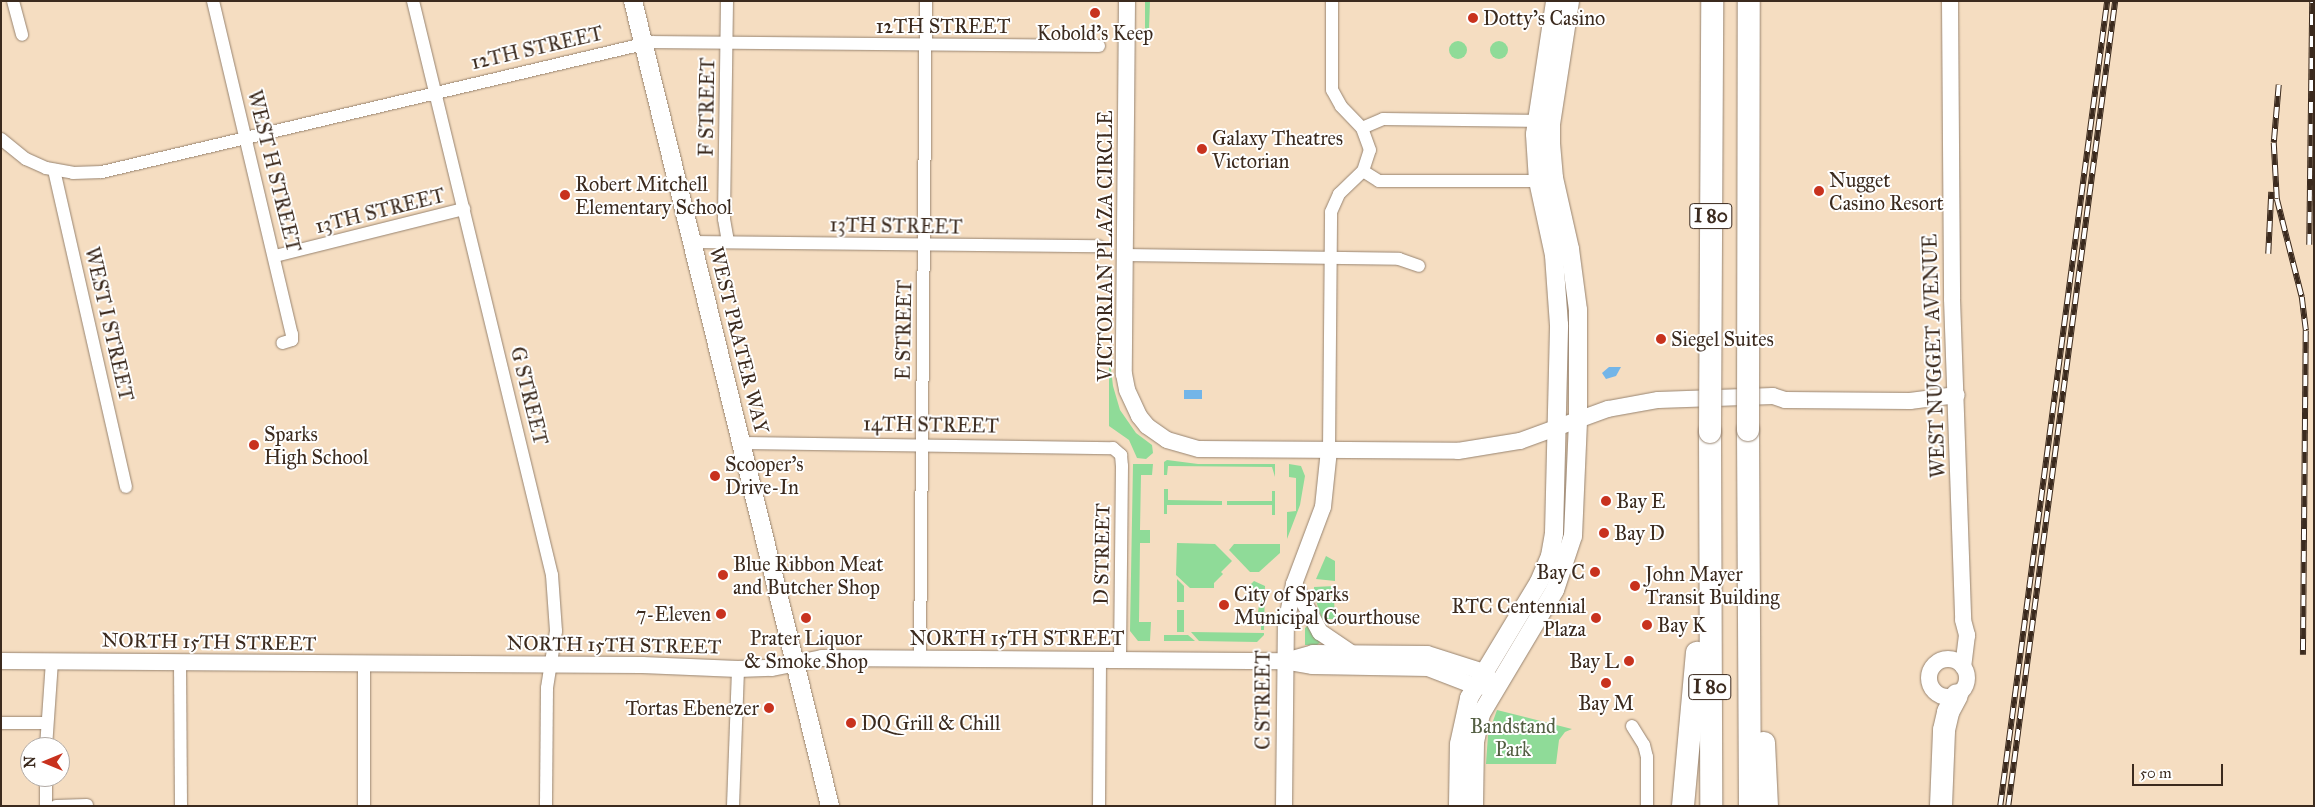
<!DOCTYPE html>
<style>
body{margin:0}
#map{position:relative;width:2315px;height:807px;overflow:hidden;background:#f5ddc1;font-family:"IM FELL Great Primer",serif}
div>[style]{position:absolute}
.green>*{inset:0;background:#8fdb98;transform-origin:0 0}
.round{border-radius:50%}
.water>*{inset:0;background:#73b5e8;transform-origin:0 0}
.roads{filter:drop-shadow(0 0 1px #988470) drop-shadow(0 0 1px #988470)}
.minor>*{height:12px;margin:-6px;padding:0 6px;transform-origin:6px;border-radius:6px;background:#fff}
.tertiary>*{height:16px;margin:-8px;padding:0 8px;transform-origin:8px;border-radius:8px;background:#fff}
.tertiary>.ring{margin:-8px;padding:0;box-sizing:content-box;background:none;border:16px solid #fff;border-radius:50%}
.secondary>*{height:18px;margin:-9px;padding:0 9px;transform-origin:9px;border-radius:9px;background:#fff}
.motorway>*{height:22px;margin:-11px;padding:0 11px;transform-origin:11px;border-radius:11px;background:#fff}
.rail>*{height:5.5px;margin-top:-2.75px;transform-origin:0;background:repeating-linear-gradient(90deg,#fff 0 11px,#3b2a1e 0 22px);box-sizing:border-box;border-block:1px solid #3b2a1e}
.bridges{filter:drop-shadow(0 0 1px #988470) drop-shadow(0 0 1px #988470)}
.motorway-bridge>*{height:22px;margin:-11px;padding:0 11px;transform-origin:11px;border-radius:11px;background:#fff}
.dots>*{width:14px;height:14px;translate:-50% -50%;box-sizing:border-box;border:2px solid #fff;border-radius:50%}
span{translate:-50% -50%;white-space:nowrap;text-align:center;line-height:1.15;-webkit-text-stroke:4px #fff;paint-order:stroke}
.shield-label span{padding:1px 4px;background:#fff;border:1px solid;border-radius:4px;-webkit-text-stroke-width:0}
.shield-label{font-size:19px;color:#3b2a1e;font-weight:700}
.poi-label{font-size:20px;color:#3b2a1e}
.left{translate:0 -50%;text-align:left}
.right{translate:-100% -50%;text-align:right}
.street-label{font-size:20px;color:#3b2a1e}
.park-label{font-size:20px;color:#545f43}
.frame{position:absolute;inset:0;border:2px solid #3b2a1e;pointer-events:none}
.north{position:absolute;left:20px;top:737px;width:50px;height:50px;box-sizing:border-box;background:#fff;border:1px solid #b1aaa5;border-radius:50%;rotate:270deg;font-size:14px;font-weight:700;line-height:20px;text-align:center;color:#3b2a1e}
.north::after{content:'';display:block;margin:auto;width:18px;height:22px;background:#c8321e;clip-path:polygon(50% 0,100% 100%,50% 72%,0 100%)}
.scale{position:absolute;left:2132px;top:764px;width:91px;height:22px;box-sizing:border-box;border:2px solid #3b2a1e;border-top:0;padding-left:6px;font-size:15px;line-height:18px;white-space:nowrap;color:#3b2a1e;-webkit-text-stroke:4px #fff;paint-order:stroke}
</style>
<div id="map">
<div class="green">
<i style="clip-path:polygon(1145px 1px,1150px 1px,1149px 29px,1145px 29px)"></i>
<i class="round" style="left:1490px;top:41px;width:18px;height:18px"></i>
<i class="round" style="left:1449px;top:41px;width:18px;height:18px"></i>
<i style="clip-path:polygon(1109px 353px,1113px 386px,1120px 410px,1136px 433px,1152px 445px,1153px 453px,1146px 459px,1137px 458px,1129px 440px,1109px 426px)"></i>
<i style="clip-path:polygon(1167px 460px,1198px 464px,1275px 464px,1275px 477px,1272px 467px,1168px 466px,1167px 475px,1164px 475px,1164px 462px)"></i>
<i style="clip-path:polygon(1133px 464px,1153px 464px,1152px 475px,1141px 475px,1140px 530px,1150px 530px,1150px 543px,1140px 543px,1139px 622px,1151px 622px,1150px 641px,1138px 641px,1130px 631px)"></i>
<i style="clip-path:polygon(1289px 464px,1301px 466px,1305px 476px,1300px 505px,1287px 539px,1287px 512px,1296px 511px,1296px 478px,1289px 477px)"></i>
<i style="clip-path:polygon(1164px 489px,1168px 489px,1168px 500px,1222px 501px,1222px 505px,1167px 505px,1167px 514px,1164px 514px)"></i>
<i style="clip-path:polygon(1272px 491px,1275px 491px,1275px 515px,1272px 515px,1272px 505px,1227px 505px,1227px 501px,1272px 501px)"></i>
<i style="clip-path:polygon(1177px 543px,1215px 544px,1232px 561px,1221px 572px,1223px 574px,1214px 583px,1214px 588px,1190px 588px,1176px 575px)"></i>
<i style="clip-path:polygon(1234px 544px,1280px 544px,1280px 553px,1259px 572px,1250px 572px,1229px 550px)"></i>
<i style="clip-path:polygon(1326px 556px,1335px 561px,1335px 581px,1316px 579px)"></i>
<i style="clip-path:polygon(1177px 579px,1184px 586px,1184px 602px,1177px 602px)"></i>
<i style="clip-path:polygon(1254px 581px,1265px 586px,1264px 630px,1261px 630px,1261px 612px,1258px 612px,1261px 592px,1258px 588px,1234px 588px,1249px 586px)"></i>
<i style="clip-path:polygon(1335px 586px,1334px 596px,1314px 596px,1314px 587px)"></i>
<i style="clip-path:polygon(1315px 598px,1334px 599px,1335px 619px,1322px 619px)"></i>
<i style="left:1177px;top:610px;width:7px;height:22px"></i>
<i style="clip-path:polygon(1310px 624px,1323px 640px,1317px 645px,1305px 645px,1305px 628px)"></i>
<i style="clip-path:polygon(1191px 632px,1264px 633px,1264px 635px,1257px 642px,1199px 641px)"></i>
<i style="clip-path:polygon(1164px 635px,1188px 635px,1195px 641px,1164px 641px)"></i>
<i style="clip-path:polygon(1497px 710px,1572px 729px,1565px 732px,1559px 740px,1556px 764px,1486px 764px,1488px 735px)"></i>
</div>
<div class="water">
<i style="clip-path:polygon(1609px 367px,1621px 367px,1616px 376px,1606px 379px,1602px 373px)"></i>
<i style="left:1184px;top:390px;width:18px;height:9px"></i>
</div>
<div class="roads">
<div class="minor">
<i style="left:13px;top:1px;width:35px;rotate:75deg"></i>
<i style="left:213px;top:1px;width:342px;rotate:76.7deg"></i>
<i style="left:292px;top:334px;width:6px;rotate:90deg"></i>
<i style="left:292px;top:340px;width:10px;rotate:163deg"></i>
<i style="left:413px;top:1px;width:591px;rotate:76.39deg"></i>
<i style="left:552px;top:575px;width:56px;rotate:85.9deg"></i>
<i style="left:556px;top:631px;width:58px;rotate:99deg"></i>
<i style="left:547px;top:688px;width:118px;rotate:90.5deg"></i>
<i style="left:727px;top:1px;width:218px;rotate:90.8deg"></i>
<i style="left:724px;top:219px;width:23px;rotate:80deg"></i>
<i style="left:1362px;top:128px;width:23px;rotate:-23deg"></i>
<i style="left:1383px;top:119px;width:161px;rotate:0.7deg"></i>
<i style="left:1px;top:139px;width:32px;rotate:39deg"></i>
<i style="left:26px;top:159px;width:22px;rotate:24deg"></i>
<i style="left:46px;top:168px;width:27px;rotate:10deg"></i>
<i style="left:73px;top:173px;width:29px;rotate:-2deg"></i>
<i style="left:102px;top:172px;width:565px;rotate:-13.3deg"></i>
<i style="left:652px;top:42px;width:447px;rotate:0.5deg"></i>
<i style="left:54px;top:170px;width:325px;rotate:77.2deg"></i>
<i style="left:1363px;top:171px;width:19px;rotate:32deg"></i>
<i style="left:1379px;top:181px;width:166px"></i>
<i style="left:692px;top:242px;width:407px;rotate:0.6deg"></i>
<i style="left:1124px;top:255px;width:275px;rotate:0.8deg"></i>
<i style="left:1399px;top:259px;width:21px;rotate:19deg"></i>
<i style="left:275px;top:256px;width:195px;rotate:-14deg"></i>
<i style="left:743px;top:443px;width:370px;rotate:0.8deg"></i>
<i style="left:1113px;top:448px;width:11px;rotate:41deg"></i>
<i style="left:1121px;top:455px;width:11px;rotate:85deg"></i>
<i style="left:1122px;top:466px;width:194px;rotate:90.6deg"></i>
<i style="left:1329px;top:450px;width:238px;rotate:-89.5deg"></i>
<i style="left:1331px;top:212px;width:20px;rotate:-66deg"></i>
<i style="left:1339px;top:194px;width:33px;rotate:-44deg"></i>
<i style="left:1363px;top:171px;width:22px;rotate:-72deg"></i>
<i style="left:1370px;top:150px;width:23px;rotate:-110deg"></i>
<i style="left:1362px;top:128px;width:30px;rotate:-134deg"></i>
<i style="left:1341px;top:106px;width:18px;rotate:-119deg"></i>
<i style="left:1332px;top:90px;width:89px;rotate:-90deg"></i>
<i style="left:920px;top:658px;width:657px;rotate:-89.48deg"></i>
<i style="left:180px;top:663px;width:143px;rotate:89.6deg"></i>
<i style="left:1px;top:723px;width:45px"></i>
<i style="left:1632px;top:726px;width:22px;rotate:58deg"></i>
<i style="left:1644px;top:745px;width:12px;rotate:76deg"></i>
<i style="left:1647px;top:757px;width:49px;rotate:90deg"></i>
<i style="left:46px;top:747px;width:86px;rotate:-86deg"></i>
<i style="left:46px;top:777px;width:29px;rotate:90deg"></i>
<i style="left:56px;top:806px;width:31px;rotate:-2deg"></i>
<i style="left:364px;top:806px;width:141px;rotate:-90deg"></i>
<i style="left:733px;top:806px;width:137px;rotate:-87.9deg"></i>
<i style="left:1099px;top:806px;width:146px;rotate:-89.6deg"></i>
</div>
<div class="tertiary">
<i style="left:1127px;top:1px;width:373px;rotate:90.5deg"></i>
<i style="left:1124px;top:374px;width:16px;rotate:79deg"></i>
<i style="left:1127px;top:390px;width:29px;rotate:65deg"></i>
<i style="left:1139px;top:416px;width:13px;rotate:51deg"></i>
<i style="left:1147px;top:426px;width:24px;rotate:35deg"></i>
<i style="left:1167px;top:440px;width:33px;rotate:16deg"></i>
<i style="left:1199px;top:449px;width:259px;rotate:0.4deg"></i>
<i style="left:1458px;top:451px;width:63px;rotate:-9.2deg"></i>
<i style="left:1520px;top:441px;width:94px;rotate:-20deg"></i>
<i style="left:1608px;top:409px;width:51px;rotate:-10.2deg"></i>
<i style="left:1658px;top:400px;width:115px;rotate:-2deg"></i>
<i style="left:1773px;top:396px;width:13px;rotate:18deg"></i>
<i style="left:1785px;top:400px;width:125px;rotate:0.5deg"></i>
<i style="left:1910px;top:401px;width:47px;rotate:-7.3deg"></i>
<i style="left:1950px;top:1px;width:298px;rotate:89.6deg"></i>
<i style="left:1952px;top:299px;width:321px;rotate:88deg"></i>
<i style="left:1963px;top:620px;width:16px;rotate:75deg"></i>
<i style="left:1967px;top:635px;width:32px;rotate:97deg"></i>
<i style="left:1294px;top:584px;width:55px;rotate:61.6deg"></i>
<i style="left:1320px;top:632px;width:36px;rotate:34deg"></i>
<i class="ring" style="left:1929px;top:659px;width:22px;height:22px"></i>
<i style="left:1289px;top:660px;width:25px;rotate:-16deg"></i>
<i style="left:1313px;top:653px;width:114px;rotate:0.5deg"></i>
<i style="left:1427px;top:654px;width:60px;rotate:17.5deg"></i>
<i style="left:1484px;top:672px;width:14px;rotate:51deg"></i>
<i style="left:1px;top:661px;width:641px;rotate:0.36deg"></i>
<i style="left:642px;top:665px;width:96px;rotate:2.4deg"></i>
<i style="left:738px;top:669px;width:34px;rotate:-2deg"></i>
<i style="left:772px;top:668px;width:51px;rotate:-11.3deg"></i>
<i style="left:822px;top:658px;width:462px;rotate:0.4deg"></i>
<i style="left:1284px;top:661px;width:28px;rotate:10deg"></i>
<i style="left:1312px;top:666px;width:116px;rotate:1deg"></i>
<i style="left:1428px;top:668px;width:50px;rotate:21deg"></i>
<i style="left:1475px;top:686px;width:14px;rotate:4deg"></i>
<i style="left:1284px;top:806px;width:182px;rotate:-89.4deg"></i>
<i style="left:1286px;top:624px;width:41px;rotate:-78.7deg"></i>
<i style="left:1294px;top:584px;width:82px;rotate:-69.4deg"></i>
<i style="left:1323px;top:507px;width:57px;rotate:-84deg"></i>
</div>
<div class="secondary">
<i style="left:633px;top:1px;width:829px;rotate:76.25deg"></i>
<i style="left:1458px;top:806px;width:62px;rotate:-89.1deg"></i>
<i style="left:1459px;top:744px;width:47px;rotate:-77.7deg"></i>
<i style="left:1469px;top:698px;width:135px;rotate:-58.9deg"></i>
<i style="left:1539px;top:582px;width:28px;rotate:-67deg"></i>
<i style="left:1550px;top:556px;width:23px;rotate:-80deg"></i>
<i style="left:1554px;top:533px;width:208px;rotate:-88.6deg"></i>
<i style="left:1559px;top:325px;width:70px;rotate:-94.1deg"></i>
<i style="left:1554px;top:255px;width:76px;rotate:-102.2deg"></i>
<i style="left:1538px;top:181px;width:47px;rotate:-93.7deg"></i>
<i style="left:1535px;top:134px;width:134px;rotate:-81.4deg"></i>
<i style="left:1474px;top:806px;width:64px;rotate:-89.1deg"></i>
<i style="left:1475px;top:742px;width:29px;rotate:-78deg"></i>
<i style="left:1481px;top:714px;width:144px;rotate:-59.2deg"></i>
<i style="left:1555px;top:590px;width:57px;rotate:-71.6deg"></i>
<i style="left:1573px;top:536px;width:115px;rotate:-87.5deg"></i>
<i style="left:1578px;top:421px;width:111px;rotate:-90deg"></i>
<i style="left:1578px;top:310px;width:62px;rotate:-97.5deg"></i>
<i style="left:1570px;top:249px;width:73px;rotate:-102.7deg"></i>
<i style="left:1554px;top:178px;width:35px;rotate:-95deg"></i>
<i style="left:1551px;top:143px;width:19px;rotate:-90deg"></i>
<i style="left:1551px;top:124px;width:124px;rotate:-81.2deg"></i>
</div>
<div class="motorway">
<i style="left:1748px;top:430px;width:376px;rotate:89.7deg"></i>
<i style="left:1710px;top:432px;width:374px;rotate:89.8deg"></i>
<i style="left:1764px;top:743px;width:63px;rotate:87.3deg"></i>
<i style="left:1683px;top:806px;width:154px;rotate:-84.8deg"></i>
<i style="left:1941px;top:806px;width:76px;rotate:-87.7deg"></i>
<i style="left:1944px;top:730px;width:18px;rotate:-77deg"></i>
<i style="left:1948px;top:712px;width:19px;rotate:-62deg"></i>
</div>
</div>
<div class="rail">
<i style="left:2279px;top:85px;width:58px;rotate:94.9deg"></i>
<i style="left:2274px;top:143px;width:56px;rotate:86.9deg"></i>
<i style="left:2277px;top:199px;width:101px;rotate:75.7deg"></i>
<i style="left:2302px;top:297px;width:34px;rotate:83deg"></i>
<i style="left:2306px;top:331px;width:324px;rotate:90.5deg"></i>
<i style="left:2309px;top:245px;width:244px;rotate:-89.3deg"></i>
<i style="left:2268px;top:254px;width:62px;rotate:-87.2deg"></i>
<i style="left:2000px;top:806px;width:812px;rotate:-82.43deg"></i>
<i style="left:2008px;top:806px;width:812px;rotate:-82.43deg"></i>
</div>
<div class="bridges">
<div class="motorway-bridge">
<i style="left:1748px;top:430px;width:429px;rotate:-89.9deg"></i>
<i style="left:1710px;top:432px;width:431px;rotate:-89.7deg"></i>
</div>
</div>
<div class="dots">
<i style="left:1095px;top:13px;background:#c8321e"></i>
<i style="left:1473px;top:18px;background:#c8321e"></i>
<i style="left:1202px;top:149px;background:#c8321e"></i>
<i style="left:1819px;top:191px;background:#c8321e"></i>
<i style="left:565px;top:195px;background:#c8321e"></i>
<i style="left:1661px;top:339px;background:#c8321e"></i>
<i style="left:254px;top:445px;background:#c8321e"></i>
<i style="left:715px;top:476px;background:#c8321e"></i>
<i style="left:1606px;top:501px;background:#c8321e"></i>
<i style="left:1604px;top:533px;background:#c8321e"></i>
<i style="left:1595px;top:572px;background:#c8321e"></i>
<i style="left:723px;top:575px;background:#c8321e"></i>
<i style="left:1635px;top:586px;background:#c8321e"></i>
<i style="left:1224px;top:605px;background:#c8321e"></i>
<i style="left:721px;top:614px;background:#c8321e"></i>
<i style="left:806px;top:618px;background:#c8321e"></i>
<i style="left:1596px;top:618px;background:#c8321e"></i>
<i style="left:1647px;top:625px;background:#c8321e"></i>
<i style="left:1629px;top:661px;background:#c8321e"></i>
<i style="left:1606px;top:683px;background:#c8321e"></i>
<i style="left:769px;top:708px;background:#c8321e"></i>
<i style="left:851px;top:723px;background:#c8321e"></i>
</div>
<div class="shield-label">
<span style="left:1711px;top:216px">I 80</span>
<span style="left:1710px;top:687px">I 80</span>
</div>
<div class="poi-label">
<span class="left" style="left:1483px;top:18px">Dotty's Casino</span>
<span style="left:1095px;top:33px">Kobold's Keep</span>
<span class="left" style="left:1212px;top:150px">Galaxy Theatres<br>Victorian</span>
<span class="left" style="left:1829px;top:192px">Nugget<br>Casino Resort</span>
<span class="left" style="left:575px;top:196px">Robert Mitchell<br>Elementary School</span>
<span class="left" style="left:1671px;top:339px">Siegel Suites</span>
<span class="left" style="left:264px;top:446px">Sparks<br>High School</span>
<span class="left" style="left:725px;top:476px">Scooper's<br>Drive-In</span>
<span class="left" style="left:1616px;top:501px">Bay E</span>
<span class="left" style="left:1614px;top:533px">Bay D</span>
<span class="left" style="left:733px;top:576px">Blue Ribbon Meat<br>and Butcher Shop</span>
<span class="right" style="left:1585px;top:572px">Bay C</span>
<span class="left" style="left:1645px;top:586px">John Mayer<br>Transit Building</span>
<span class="left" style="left:1234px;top:606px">City of Sparks<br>Municipal Courthouse</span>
<span class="right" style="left:1586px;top:618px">RTC Centennial<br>Plaza</span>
<span class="right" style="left:711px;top:614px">7-Eleven</span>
<span class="left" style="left:1657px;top:625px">Bay K</span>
<span style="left:806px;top:650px">Prater Liquor<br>&amp; Smoke Shop</span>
<span class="right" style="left:1619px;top:661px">Bay L</span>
<span style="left:1606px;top:703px">Bay M</span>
<span class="right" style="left:759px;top:708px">Tortas Ebenezer</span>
<span class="left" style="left:861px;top:723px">DQ Grill &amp; Chill</span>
</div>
<div class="street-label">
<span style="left:943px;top:26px">12TH STREET</span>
<span style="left:537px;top:48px;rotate:-13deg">12TH STREET</span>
<span style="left:707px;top:107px;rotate:-89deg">F STREET</span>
<span style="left:274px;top:171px;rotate:76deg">WEST H STREET</span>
<span style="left:380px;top:211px;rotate:-14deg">13TH STREET</span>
<span style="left:896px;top:226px;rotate:1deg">13TH STREET</span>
<span style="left:1105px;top:246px;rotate:-90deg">VICTORIAN PLAZA CIRCLE</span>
<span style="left:109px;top:324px;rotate:77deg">WEST I STREET</span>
<span style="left:904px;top:330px;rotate:-89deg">E STREET</span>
<span style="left:739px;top:340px;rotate:76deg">WEST PRATER WAY</span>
<span style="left:1934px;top:356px;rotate:-92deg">WEST NUGGET AVENUE</span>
<span style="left:529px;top:396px;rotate:76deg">G STREET</span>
<span style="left:931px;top:425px;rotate:1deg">14TH STREET</span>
<span style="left:1102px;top:554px;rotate:-89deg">D STREET</span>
<span style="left:1017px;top:638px">NORTH 15TH STREET</span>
<span style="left:209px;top:642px;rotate:1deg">NORTH 15TH STREET</span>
<span style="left:614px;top:645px;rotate:1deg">NORTH 15TH STREET</span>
<span style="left:1263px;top:700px;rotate:-90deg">C STREET</span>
</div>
<div class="park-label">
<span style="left:1513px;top:738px">Bandstand<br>Park</span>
</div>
<div class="frame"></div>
<div class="north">N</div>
<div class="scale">50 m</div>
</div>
